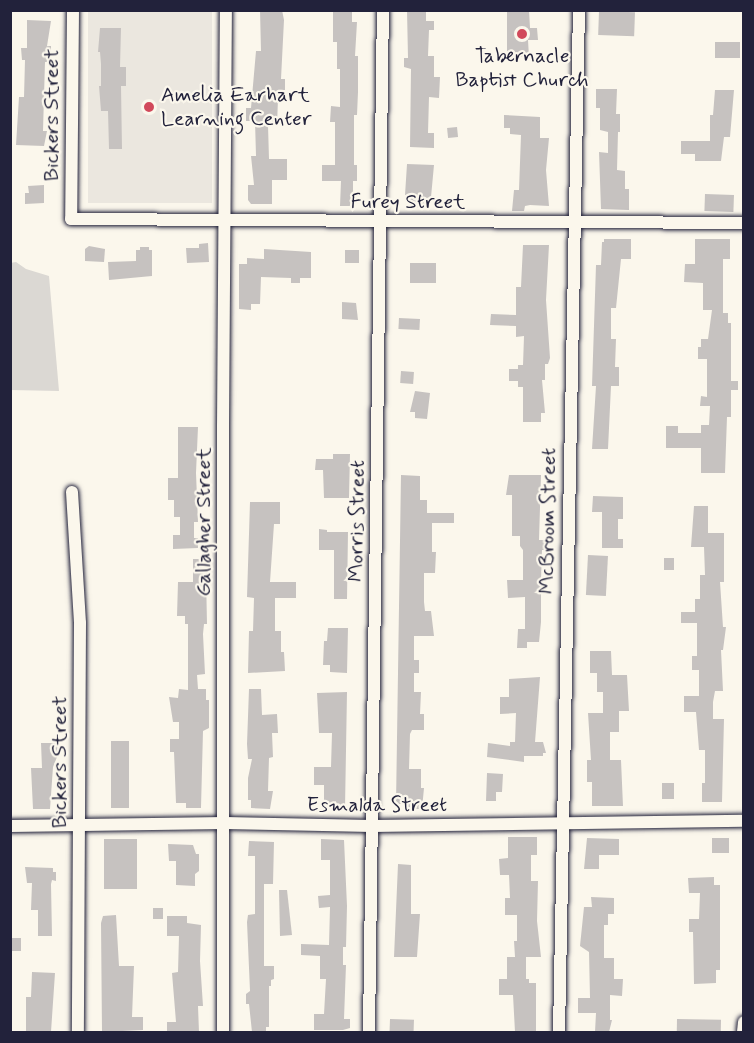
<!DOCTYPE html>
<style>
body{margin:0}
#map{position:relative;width:754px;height:1043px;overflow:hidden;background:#fbf7ec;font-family:Mynerve,sans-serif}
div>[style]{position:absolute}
.built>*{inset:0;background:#ebe7df;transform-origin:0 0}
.green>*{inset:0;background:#dbd8d3}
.building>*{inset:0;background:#c6c2c0;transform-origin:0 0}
.roads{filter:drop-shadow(0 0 2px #22223b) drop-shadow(0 0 2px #22223b)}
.minor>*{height:12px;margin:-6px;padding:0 6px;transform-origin:6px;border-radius:6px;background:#fbf7ec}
.dots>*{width:16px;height:16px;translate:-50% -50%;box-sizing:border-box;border:3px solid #fbf7ec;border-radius:50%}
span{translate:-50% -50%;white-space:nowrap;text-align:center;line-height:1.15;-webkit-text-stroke:4.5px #fbf7ec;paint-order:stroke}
.poi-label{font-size:21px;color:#22223b}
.left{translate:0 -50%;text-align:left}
.street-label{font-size:21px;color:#22223b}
.frame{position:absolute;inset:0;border:12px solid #22223b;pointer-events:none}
</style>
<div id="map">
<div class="built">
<i style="left:88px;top:11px;width:124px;height:192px"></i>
</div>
<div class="green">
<i style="clip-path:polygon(16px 262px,26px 269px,49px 276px,59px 391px,11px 390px,10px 263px)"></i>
</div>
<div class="building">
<i style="clip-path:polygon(260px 10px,282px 10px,284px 20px,281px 79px,285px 79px,285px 90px,283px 90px,283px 100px,278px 99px,277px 125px,268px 125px,269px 159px,287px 159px,287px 180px,272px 180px,272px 204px,251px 204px,248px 200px,248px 185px,254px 185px,251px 156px,256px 156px,255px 121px,246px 121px,246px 108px,251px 108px,256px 51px,261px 51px)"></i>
<i style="clip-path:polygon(333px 10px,352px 10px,352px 22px,357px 22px,355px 56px,358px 56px,358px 92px,357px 115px,354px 115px,354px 165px,357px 165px,357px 181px,353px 181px,353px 206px,340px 206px,341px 181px,322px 181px,322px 165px,335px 165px,335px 122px,330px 122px,331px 106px,340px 107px,340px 69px,337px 69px,337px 42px,333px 42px)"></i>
<i style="clip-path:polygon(407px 10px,426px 10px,426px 21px,434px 21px,434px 30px,429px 30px,428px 56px,434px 56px,434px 77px,440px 77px,439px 98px,429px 97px,428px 133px,434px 133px,434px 148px,410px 147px,411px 69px,404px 67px,404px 58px,408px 58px)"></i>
<i style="clip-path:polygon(507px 10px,529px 10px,530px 28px,537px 28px,538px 40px,528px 40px,529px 57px,507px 57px)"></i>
<i style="left:599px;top:11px;width:36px;height:24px;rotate:2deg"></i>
<i style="clip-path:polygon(27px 20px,51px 21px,47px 46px,51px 46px,51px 62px,45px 62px,43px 131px,47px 131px,44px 146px,16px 145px,19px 97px,24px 97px,25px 60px,22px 60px,21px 48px,27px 48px)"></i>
<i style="clip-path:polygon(100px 28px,121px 28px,120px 67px,126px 67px,126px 86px,121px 86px,122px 149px,109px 149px,108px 111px,101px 111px,99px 86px,101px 86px,101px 64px,100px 52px,98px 52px)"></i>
<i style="left:715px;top:42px;width:25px;height:16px"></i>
<i style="clip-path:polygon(596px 89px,617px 89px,616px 114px,620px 114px,620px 132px,618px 132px,617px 170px,625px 171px,625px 189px,629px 189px,629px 210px,601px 209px,599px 152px,608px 153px,608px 132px,600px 130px,600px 108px,596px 108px)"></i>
<i style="clip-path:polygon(715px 90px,734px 90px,730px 137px,724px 137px,721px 161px,695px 161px,695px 154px,681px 154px,681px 141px,710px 141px,710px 115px,713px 115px)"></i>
<i style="clip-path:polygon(504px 115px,540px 117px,540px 138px,549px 138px,546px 170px,549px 206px,530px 205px,525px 206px,524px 211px,512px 211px,514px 190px,519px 190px,521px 135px,510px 134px,510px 128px,504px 128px)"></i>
<i style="left:457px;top:127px;width:10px;height:10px;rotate:84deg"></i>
<i style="clip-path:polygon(407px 164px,434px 165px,430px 208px,411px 207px,411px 203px,409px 203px,409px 197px,405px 195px)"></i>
<i style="clip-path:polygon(44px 185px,44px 203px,25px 204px,25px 193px,29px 193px,28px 186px)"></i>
<i style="left:705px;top:194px;width:29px;height:17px;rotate:2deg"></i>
<i style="clip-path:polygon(604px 239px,631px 239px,631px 259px,621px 259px,616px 308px,611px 308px,611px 339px,616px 339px,615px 367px,619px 367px,619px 386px,611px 386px,608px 449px,592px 449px,596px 386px,592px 386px,596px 265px,601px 265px,602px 242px,604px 242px)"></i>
<i style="clip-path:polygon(695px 239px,730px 239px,730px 259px,723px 259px,723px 313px,728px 313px,728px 323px,731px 323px,731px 381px,738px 381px,738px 390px,731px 390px,731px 417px,727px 417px,725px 473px,701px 473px,701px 448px,666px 448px,666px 426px,678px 426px,678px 433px,701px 433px,701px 425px,709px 425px,710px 406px,700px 406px,701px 396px,707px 397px,707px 359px,698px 359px,698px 347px,701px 347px,701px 339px,708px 339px,712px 310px,703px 310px,703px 283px,684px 282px,685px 264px,695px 264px)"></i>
<i style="clip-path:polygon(208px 243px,209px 262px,187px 263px,186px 248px,199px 248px,199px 244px)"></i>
<i style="clip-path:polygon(523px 245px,549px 245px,546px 300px,550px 358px,548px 364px,545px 364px,545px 380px,542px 380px,545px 413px,541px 413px,541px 422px,523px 422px,523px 387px,518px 387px,518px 381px,509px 381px,509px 369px,518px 369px,518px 365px,523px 365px,524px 336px,516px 337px,516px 326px,490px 325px,491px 314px,516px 315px,516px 287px,521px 287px)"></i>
<i style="clip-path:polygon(89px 246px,105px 249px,104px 262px,85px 261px,85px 249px)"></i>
<i style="clip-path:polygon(140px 247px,149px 247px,149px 250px,152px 250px,152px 276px,109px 280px,108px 262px,136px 261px,136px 250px,140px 250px)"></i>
<i style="clip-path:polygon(264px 249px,311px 252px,311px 278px,300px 278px,300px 283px,291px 283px,291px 278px,261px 277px,260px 304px,251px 304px,251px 310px,239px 309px,239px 264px,247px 264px,247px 258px,264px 259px)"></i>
<i style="left:345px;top:250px;width:14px;height:13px"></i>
<i style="left:410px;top:263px;width:26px;height:20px"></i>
<i style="clip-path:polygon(342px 302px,356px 303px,358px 320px,342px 319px)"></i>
<i style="left:399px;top:318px;width:21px;height:11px;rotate:3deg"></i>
<i style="left:401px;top:371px;width:13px;height:12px;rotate:4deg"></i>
<i style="clip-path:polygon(415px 391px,430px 393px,427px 419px,415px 418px,415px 412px,410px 412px)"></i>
<i style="clip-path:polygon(178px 427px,198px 427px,196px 473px,198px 522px,194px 522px,194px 538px,198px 538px,198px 548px,173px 549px,173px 535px,180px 535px,180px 517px,174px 517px,174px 500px,168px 500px,168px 478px,178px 478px)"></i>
<i style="clip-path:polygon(333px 454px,350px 454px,349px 498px,324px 498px,323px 470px,315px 470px,316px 459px,333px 459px)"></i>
<i style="clip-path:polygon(401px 475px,420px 476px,420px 500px,427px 500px,427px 513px,454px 513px,454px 523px,432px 523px,432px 552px,436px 552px,435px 573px,424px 573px,424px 602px,425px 611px,431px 611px,434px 636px,414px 636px,414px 660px,419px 660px,419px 673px,414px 673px,414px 692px,421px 692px,420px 714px,424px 714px,424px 730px,412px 730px,410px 734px,409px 769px,421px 769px,421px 788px,424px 788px,422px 809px,405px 809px,405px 804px,396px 804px)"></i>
<i style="clip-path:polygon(509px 475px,541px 475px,539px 540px,545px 540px,544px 550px,542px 550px,541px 581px,543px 581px,544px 590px,541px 590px,541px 622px,539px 642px,527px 642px,527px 648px,517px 648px,518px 629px,525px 629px,525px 597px,508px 598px,507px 580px,523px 580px,523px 550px,520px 546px,520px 536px,512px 536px,512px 495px,506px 495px)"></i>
<i style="clip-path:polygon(593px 496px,623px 497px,623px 519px,618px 519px,618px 539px,623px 539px,623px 548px,602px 548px,602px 512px,592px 512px)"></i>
<i style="clip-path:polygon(250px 502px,280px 502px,280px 524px,274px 524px,270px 582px,296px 582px,296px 598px,275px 598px,275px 631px,281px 631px,281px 652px,284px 652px,285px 671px,248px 673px,249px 631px,253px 631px,254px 598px,247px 597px)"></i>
<i style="clip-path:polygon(694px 506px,708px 506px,708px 533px,724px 533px,724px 582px,720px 582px,723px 627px,726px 627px,723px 650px,721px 650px,723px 691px,715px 691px,713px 702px,713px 719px,724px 719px,722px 802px,702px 802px,702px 783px,705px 783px,705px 750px,699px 750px,696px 712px,684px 712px,684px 696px,699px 696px,699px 670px,692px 670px,692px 656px,697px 656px,697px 623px,681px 623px,681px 612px,695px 612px,695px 599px,700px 599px,700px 575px,705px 575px,704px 547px,691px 547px)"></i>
<i style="clip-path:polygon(319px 529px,327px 530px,327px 532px,348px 532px,347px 599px,334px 599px,334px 550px,319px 550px)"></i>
<i style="left:588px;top:555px;width:20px;height:40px;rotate:3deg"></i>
<i style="left:664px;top:558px;width:10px;height:12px"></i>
<i style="clip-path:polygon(193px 559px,209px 559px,210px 575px,206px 575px,207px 624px,204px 624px,203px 634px,205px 674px,197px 675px,198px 689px,206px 689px,206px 700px,209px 700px,209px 728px,203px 731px,201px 808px,186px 808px,186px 803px,176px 803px,174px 752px,170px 752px,170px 739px,179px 739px,179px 722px,173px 722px,169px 697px,178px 698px,179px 689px,188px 690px,188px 624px,185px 624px,185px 616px,177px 616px,178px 582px,193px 582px)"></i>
<i style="clip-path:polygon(328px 628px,348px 628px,347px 673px,330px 672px,330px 665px,323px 665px,324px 641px,327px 641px)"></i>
<i style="clip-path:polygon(590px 651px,611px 651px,612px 675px,627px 675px,629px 711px,619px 711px,619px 732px,610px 732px,610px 760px,621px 760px,623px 806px,592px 806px,592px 782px,587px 782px,587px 760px,591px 760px,588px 713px,603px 713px,603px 692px,597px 692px,597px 673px,590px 673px)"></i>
<i style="clip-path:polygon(540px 677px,535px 742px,543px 742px,546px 753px,543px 753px,543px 756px,524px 756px,524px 762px,487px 757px,488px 743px,510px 746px,510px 742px,515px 742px,516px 713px,500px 714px,500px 697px,509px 697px,509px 679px)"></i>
<i style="clip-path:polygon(249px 689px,261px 689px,262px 715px,277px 714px,278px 733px,272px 733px,273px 757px,269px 758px,268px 791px,273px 791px,270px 809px,251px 808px,251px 800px,248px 800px,248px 778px,252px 759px,248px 759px,247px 744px)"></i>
<i style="clip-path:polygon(347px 692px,345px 809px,324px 809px,324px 785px,314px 785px,314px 767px,331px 767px,332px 733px,319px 733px,317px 693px)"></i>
<i style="left:111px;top:741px;width:18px;height:67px"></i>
<i style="clip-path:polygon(41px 743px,58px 743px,57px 757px,53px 767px,50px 809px,33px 809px,31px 768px,42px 768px)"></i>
<i style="clip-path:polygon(487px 773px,503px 774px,502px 792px,496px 792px,496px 801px,486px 801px)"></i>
<i style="left:662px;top:783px;width:12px;height:16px"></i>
<i style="clip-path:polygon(508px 837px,537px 837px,537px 855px,531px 855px,531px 881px,538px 881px,537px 921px,541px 957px,526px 957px,526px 979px,529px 979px,529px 983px,536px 983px,536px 1032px,515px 1032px,513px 995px,499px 995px,499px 979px,507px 979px,507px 957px,515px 957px,514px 941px,517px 941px,517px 915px,505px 915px,505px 898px,510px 898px,509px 875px,500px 875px,499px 859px,508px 858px)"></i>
<i style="clip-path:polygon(587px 838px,619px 839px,619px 855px,599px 855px,599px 869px,584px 869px)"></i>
<i style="left:712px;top:838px;width:17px;height:15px"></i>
<i style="left:104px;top:839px;width:33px;height:50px"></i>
<i style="clip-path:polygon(321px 839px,344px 840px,347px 906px,346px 947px,343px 947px,343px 965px,346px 965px,344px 1019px,350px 1019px,350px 1028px,343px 1030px,314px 1030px,314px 1014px,324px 1014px,326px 979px,320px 979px,320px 956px,301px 955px,301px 944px,329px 945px,330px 907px,319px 908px,318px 896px,330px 895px,330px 860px,321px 860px)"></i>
<i style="clip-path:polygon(249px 841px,274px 842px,273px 884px,264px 884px,264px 966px,274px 966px,274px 979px,271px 980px,271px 986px,269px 986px,269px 1027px,266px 1027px,266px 1032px,252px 1032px,249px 1004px,246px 1004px,246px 994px,250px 991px,247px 922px,248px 915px,255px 914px,255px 856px,248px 856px)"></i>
<i style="clip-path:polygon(168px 844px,193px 845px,196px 854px,199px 854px,199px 871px,195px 874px,195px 886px,176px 885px,176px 861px,169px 861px)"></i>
<i style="clip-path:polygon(398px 864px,411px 865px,411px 914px,420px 914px,417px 957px,394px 957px)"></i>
<i style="clip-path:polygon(25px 867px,53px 868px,53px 872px,56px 872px,56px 881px,52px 880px,51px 884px,52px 936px,38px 936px,38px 910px,31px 910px,32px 883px,27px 883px)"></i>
<i style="clip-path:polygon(714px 877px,714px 885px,720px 885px,720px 970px,716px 970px,716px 983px,694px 984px,693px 932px,689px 932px,689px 919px,699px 919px,700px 893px,689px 893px,688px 878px)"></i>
<i style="clip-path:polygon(279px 890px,287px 890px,292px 935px,280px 936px)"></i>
<i style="clip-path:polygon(591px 897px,614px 898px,614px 914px,608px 914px,608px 925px,604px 925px,604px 958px,614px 958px,614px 979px,623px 979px,622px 996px,610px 995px,610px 1020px,612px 1020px,609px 1032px,595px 1032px,596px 1013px,578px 1013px,578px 998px,590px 998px,589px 952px,580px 946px,584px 907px,592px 907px)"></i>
<i style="left:153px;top:908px;width:10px;height:11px"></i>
<i style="clip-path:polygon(116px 915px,119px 966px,134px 966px,132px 1017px,143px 1017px,143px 1030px,102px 1032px,101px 923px,103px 916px)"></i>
<i style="clip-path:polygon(167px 916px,187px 916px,187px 923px,201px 925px,200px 961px,203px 1006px,198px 1006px,199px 1032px,167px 1032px,167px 1022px,176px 1022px,172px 973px,178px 972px,179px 936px,167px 936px)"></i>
<i style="left:10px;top:938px;width:11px;height:13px"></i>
<i style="clip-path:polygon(32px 972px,55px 973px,51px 1032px,26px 1032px,26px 997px,31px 997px)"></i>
<i style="left:390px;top:1019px;width:24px;height:13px;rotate:2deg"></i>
<i style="left:677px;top:1019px;width:44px;height:13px;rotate:1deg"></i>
</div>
<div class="roads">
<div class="minor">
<i style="left:73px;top:10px;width:209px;rotate:90.5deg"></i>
<i style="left:71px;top:219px;width:673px;rotate:0.34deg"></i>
<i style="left:72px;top:492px;width:131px;rotate:86.5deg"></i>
<i style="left:80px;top:623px;width:409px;rotate:90.3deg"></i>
<i style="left:10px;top:826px;width:215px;rotate:-0.8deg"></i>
<i style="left:225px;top:823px;width:147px;rotate:1.2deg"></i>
<i style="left:372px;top:826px;width:372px;rotate:-0.8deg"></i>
<i style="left:223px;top:1032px;width:606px;rotate:-90deg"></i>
<i style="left:223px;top:426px;width:416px;rotate:-89.6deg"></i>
<i style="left:369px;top:1032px;width:1022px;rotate:-89.22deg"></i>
<i style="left:559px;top:1032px;width:1022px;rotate:-88.88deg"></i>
<i style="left:743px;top:1032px;width:10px;rotate:-84deg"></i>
</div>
</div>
<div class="dots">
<i style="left:522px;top:34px;background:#d1495b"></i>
<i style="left:149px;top:107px;background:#d1495b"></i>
</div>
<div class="poi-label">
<span style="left:522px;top:68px">Tabernacle<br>Baptist Church</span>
<span class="left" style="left:161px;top:107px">Amelia Earhart<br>Learning Center</span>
</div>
<div class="street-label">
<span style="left:52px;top:115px;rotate:-90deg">Bickers Street</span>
<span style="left:408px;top:202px">Furey Street</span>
<span style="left:357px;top:521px;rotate:-89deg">Morris Street</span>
<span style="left:548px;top:521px;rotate:-89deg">McBroom Street</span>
<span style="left:204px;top:522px;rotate:-90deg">Gallagher Street</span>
<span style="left:60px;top:762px;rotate:-90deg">Bickers Street</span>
<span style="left:377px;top:805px">Esmalda Street</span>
</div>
<div class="frame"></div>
</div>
